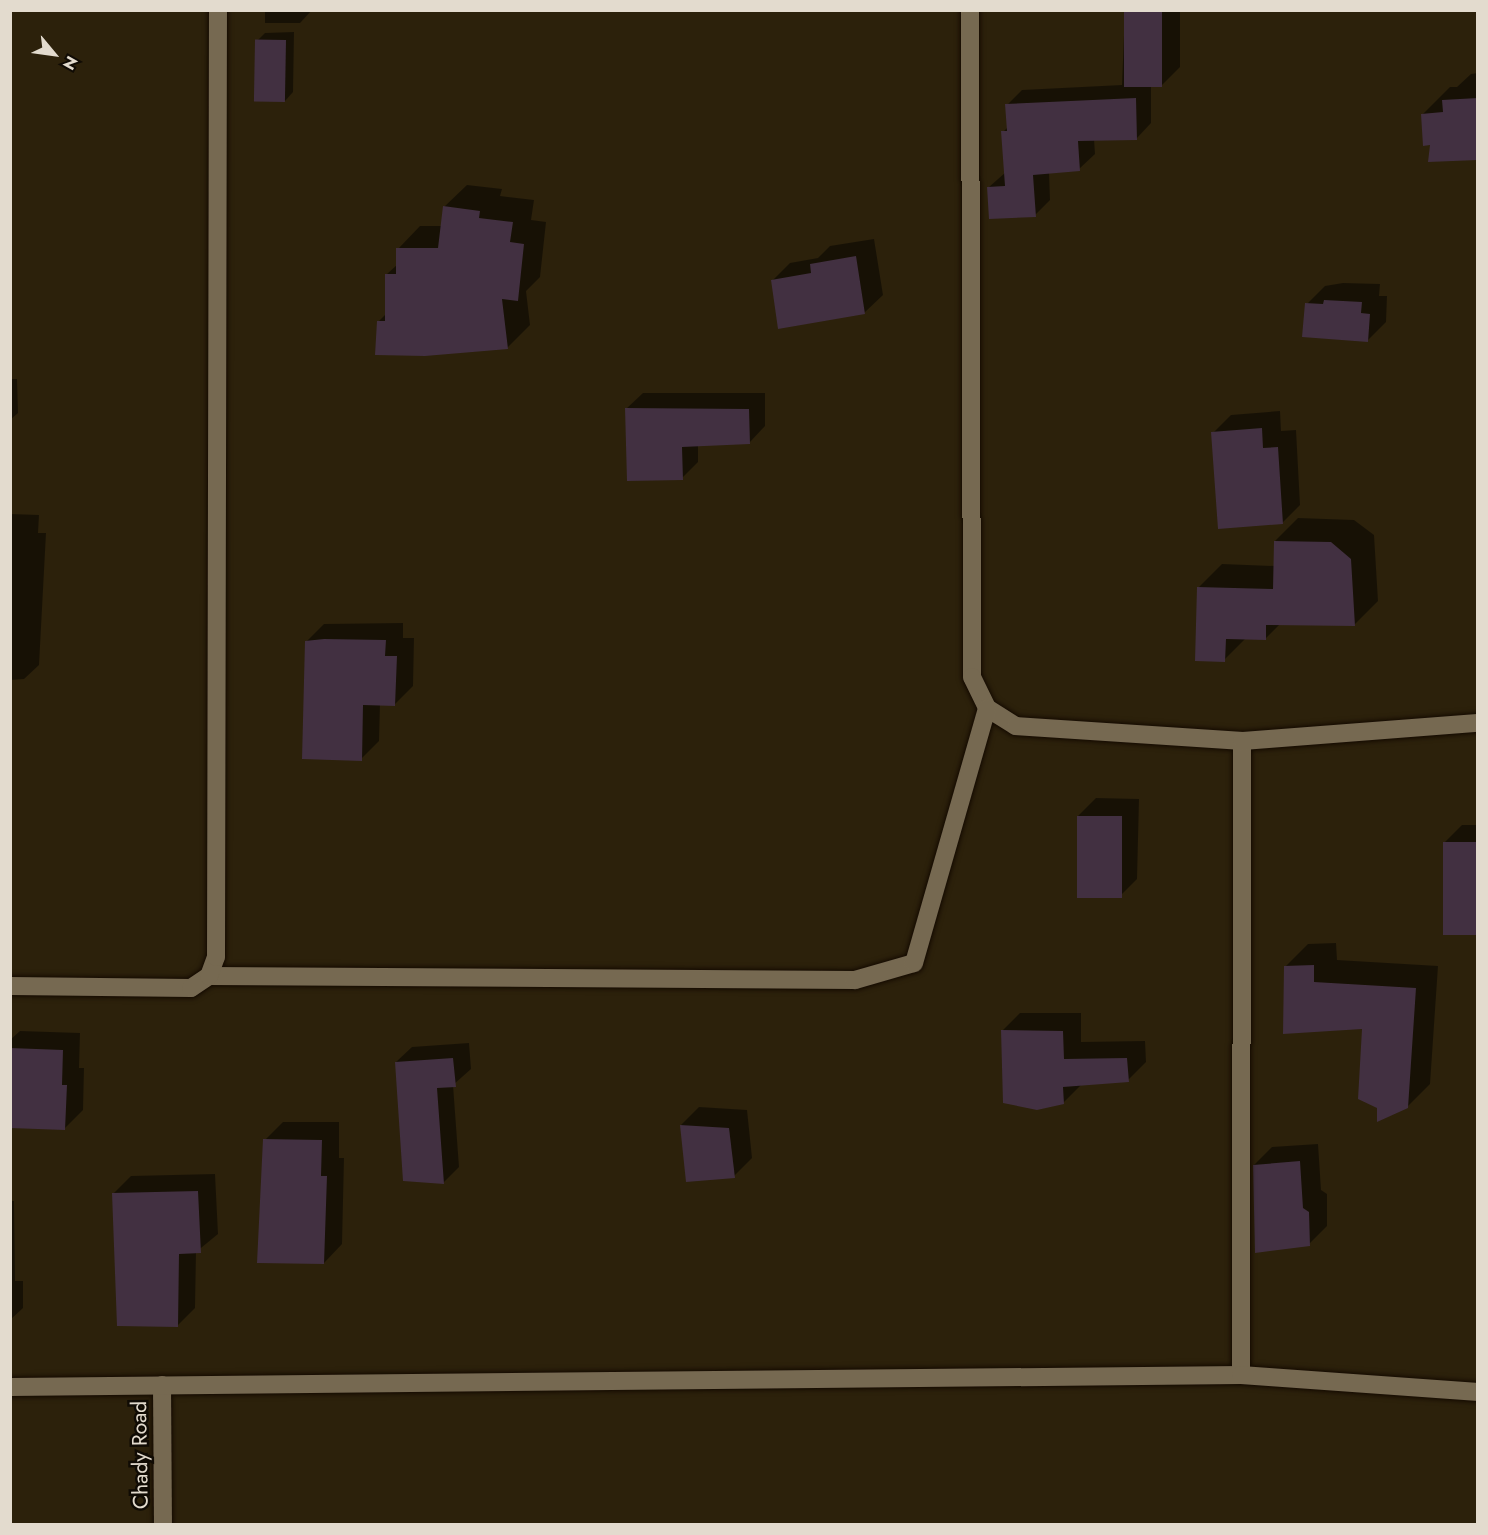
<!DOCTYPE html>
<style>
body{margin:0}
#map{position:relative;width:1488px;height:1535px;overflow:hidden;background:#2c210b;font-family:Jost,sans-serif}
div>[style]{position:absolute}
.shadow>*{inset:0;background:#0007}
.building>*{inset:0;background:#423041;transform-origin:0 0}
.roads{filter:drop-shadow(0 0 2px #140a00) drop-shadow(0 0 2px #140a00)}
.minor>*{height:18px;margin:-9px;padding:0 9px;transform-origin:9px;border-radius:9px;background:#766951}
span{translate:-50% -50%;white-space:nowrap;text-align:center;line-height:1.15;-webkit-text-stroke:5px #100b04;paint-order:stroke}
.street-label{font-size:21px;color:#e3dbce}
.frame{position:absolute;inset:0;border:12px solid #e3dbce;pointer-events:none}
.north{position:absolute;left:24px;top:24px;width:60px;height:60px;-webkit-text-stroke:4px #100b04;paint-order:stroke;rotate:119deg;font-size:16px;font-weight:700;line-height:24px;text-align:center;color:#e3dbce}
.north::after{content:'';display:block;margin:auto;width:21px;height:27px;background:#e3dbce;clip-path:polygon(50% 0,100% 100%,50% 72%,0 100%)}
</style>
<div id="map">
<div class="shadow">
<i style="clip-path:polygon(265px 10px,312px 10px,300px 23px,265px 23px)"></i>
<i style="clip-path:polygon(1125px 10px,1180px 10px,1180px 67px,1162px 85px,1151px 85px,1151px 123px,1136px 139px,1094px 139px,1095px 154px,1079px 169px,1049px 172px,1050px 200px,1035px 215px,989px 187px,1006px 172px,1003px 132px,1008px 127px,1007px 105px,1022px 90px,1122px 85px)"></i>
<i style="clip-path:polygon(294px 32px,293px 92px,285px 101px,257px 41px,265px 33px)"></i>
<i style="clip-path:polygon(1478px 73px,1478px 159px,1432px 144px,1423px 114px,1450px 87px,1457px 87px,1471px 74px)"></i>
<i style="clip-path:polygon(467px 185px,502px 189px,500px 196px,534px 200px,531px 220px,546px 222px,540px 277px,526px 291px,530px 325px,507px 348px,378px 322px,386px 314px,387px 274px,398px 264px,398px 249px,420px 226px,442px 226px,444px 207px)"></i>
<i style="clip-path:polygon(874px 239px,883px 295px,864px 313px,772px 281px,790px 263px,818px 258px,830px 246px)"></i>
<i style="clip-path:polygon(1343px 283px,1380px 284px,1379px 296px,1387px 296px,1386px 322px,1368px 340px,1307px 304px,1325px 286px)"></i>
<i style="clip-path:polygon(10px 379px,17px 379px,18px 413px,10px 420px)"></i>
<i style="clip-path:polygon(643px 393px,765px 393px,765px 426px,749px 443px,698px 445px,698px 462px,682px 478px,626px 409px)"></i>
<i style="clip-path:polygon(1280px 411px,1281px 431px,1296px 430px,1300px 505px,1282px 523px,1213px 433px,1231px 415px)"></i>
<i style="clip-path:polygon(10px 514px,39px 515px,38px 533px,46px 533px,39px 665px,24px 679px,10px 680px)"></i>
<i style="clip-path:polygon(1298px 518px,1354px 520px,1374px 535px,1378px 601px,1354px 625px,1280px 624px,1265px 639px,1246px 638px,1224px 660px,1198px 588px,1222px 564px,1275px 566px,1275px 541px)"></i>
<i style="clip-path:polygon(403px 623px,403px 638px,414px 638px,413px 686px,395px 704px,380px 704px,379px 741px,361px 759px,306px 642px,324px 624px)"></i>
<i style="clip-path:polygon(1096px 798px,1139px 799px,1137px 879px,1119px 897px,1078px 816px)"></i>
<i style="clip-path:polygon(1462px 825px,1478px 825px,1478px 932px,1444px 843px)"></i>
<i style="clip-path:polygon(1336px 943px,1337px 960px,1438px 966px,1430px 1084px,1407px 1107px,1378px 1107px,1364px 1028px,1285px 967px,1308px 944px)"></i>
<i style="clip-path:polygon(1020px 1013px,1081px 1013px,1081px 1042px,1145px 1041px,1146px 1062px,1128px 1080px,1082px 1084px,1063px 1103px,1002px 1031px)"></i>
<i style="clip-path:polygon(20px 1031px,80px 1033px,79px 1068px,84px 1068px,83px 1110px,65px 1128px,10px 1126px,10px 1040px)"></i>
<i style="clip-path:polygon(469px 1043px,471px 1069px,453px 1085px,459px 1167px,443px 1183px,396px 1062px,412px 1047px)"></i>
<i style="clip-path:polygon(699px 1107px,747px 1110px,752px 1158px,734px 1176px,681px 1125px)"></i>
<i style="clip-path:polygon(283px 1122px,339px 1122px,339px 1158px,344px 1158px,342px 1244px,324px 1263px,258px 1262px,265px 1140px)"></i>
<i style="clip-path:polygon(1318px 1144px,1321px 1190px,1327px 1194px,1327px 1226px,1309px 1244px,1254px 1165px,1272px 1147px)"></i>
<i style="clip-path:polygon(215px 1174px,218px 1234px,196px 1252px,195px 1308px,177px 1326px,113px 1194px,131px 1176px)"></i>
<i style="clip-path:polygon(10px 1201px,14px 1201px,15px 1281px,23px 1281px,23px 1308px,10px 1320px)"></i>
</div>
<div class="building">
<i style="left:1124px;top:10px;width:38px;height:77px"></i>
<i style="left:286px;top:40px;width:62px;height:31px;rotate:91deg"></i>
<i style="clip-path:polygon(1136px 98px,1137px 140px,1078px 141px,1080px 171px,1033px 175px,1036px 217px,989px 219px,987px 187px,1005px 186px,1001px 131px,1007px 131px,1005px 104px)"></i>
<i style="clip-path:polygon(1478px 98px,1478px 160px,1428px 162px,1430px 145px,1423px 146px,1421px 114px,1443px 112px,1442px 100px)"></i>
<i style="clip-path:polygon(443px 206px,480px 211px,479px 218px,513px 222px,510px 242px,524px 244px,518px 301px,502px 299px,508px 349px,425px 356px,375px 355px,377px 321px,385px 321px,385px 274px,396px 274px,396px 248px,438px 248px)"></i>
<i style="clip-path:polygon(856px 256px,865px 314px,778px 329px,771px 280px,811px 273px,810px 264px)"></i>
<i style="clip-path:polygon(1324px 300px,1362px 302px,1361px 313px,1370px 314px,1368px 342px,1302px 337px,1305px 303px,1323px 304px)"></i>
<i style="clip-path:polygon(625px 408px,749px 409px,750px 444px,682px 447px,683px 480px,627px 481px)"></i>
<i style="clip-path:polygon(1262px 428px,1263px 448px,1278px 447px,1283px 524px,1218px 529px,1211px 432px)"></i>
<i style="clip-path:polygon(1274px 541px,1331px 542px,1351px 559px,1355px 626px,1266px 625px,1266px 640px,1226px 639px,1225px 662px,1195px 661px,1197px 587px,1273px 589px)"></i>
<i style="clip-path:polygon(324px 639px,386px 640px,385px 656px,397px 656px,395px 706px,363px 705px,362px 761px,302px 759px,305px 641px)"></i>
<i style="left:1077px;top:816px;width:45px;height:82px"></i>
<i style="left:1478px;top:842px;width:93px;height:35px;rotate:90deg"></i>
<i style="clip-path:polygon(1314px 965px,1314px 982px,1416px 988px,1408px 1108px,1377px 1122px,1377px 1108px,1358px 1099px,1362px 1029px,1283px 1034px,1284px 966px)"></i>
<i style="clip-path:polygon(1001px 1030px,1063px 1031px,1064px 1059px,1127px 1058px,1129px 1082px,1063px 1087px,1064px 1104px,1037px 1110px,1003px 1103px)"></i>
<i style="clip-path:polygon(10px 1048px,63px 1050px,62px 1085px,67px 1085px,65px 1130px,10px 1128px)"></i>
<i style="clip-path:polygon(453px 1058px,456px 1087px,437px 1088px,444px 1184px,403px 1181px,395px 1062px)"></i>
<i style="clip-path:polygon(680px 1125px,729px 1128px,735px 1178px,686px 1182px)"></i>
<i style="clip-path:polygon(263px 1139px,322px 1140px,321px 1176px,327px 1176px,324px 1264px,257px 1263px)"></i>
<i style="clip-path:polygon(1300px 1161px,1303px 1208px,1309px 1212px,1310px 1246px,1255px 1253px,1253px 1165px)"></i>
<i style="clip-path:polygon(198px 1191px,201px 1253px,179px 1254px,178px 1327px,117px 1326px,112px 1193px)"></i>
</div>
<div class="roads">
<div class="minor">
<i style="left:970px;top:10px;width:667px;rotate:89.83deg"></i>
<i style="left:972px;top:677px;width:34px;rotate:64deg"></i>
<i style="left:987px;top:708px;width:34px;rotate:32deg"></i>
<i style="left:1016px;top:726px;width:226px;rotate:3.8deg"></i>
<i style="left:209px;top:976px;width:646px;rotate:0.35deg"></i>
<i style="left:855px;top:980px;width:61px;rotate:-16.1deg"></i>
<i style="left:914px;top:963px;width:265px;rotate:-74deg"></i>
<i style="left:10px;top:986px;width:181px;rotate:0.6deg"></i>
<i style="left:191px;top:988px;width:22px;rotate:-34deg"></i>
<i style="left:209px;top:976px;width:20px;rotate:-70deg"></i>
<i style="left:216px;top:957px;width:947px;rotate:-89.88deg"></i>
<i style="left:1241px;top:1375px;width:634px;rotate:-89.91deg"></i>
<i style="left:1242px;top:741px;width:237px;rotate:-4.4deg"></i>
<i style="left:162px;top:1385px;width:139px;rotate:89.6deg"></i>
<i style="left:10px;top:1387px;width:1231px;rotate:-0.56deg"></i>
<i style="left:1241px;top:1375px;width:238px;rotate:4.1deg"></i>
</div>
</div>
<div class="street-label">
<span style="left:140px;top:1455px;rotate:-91deg">Chady Road</span>
</div>
<div class="frame"></div>
<div class="north">N</div>
</div>
